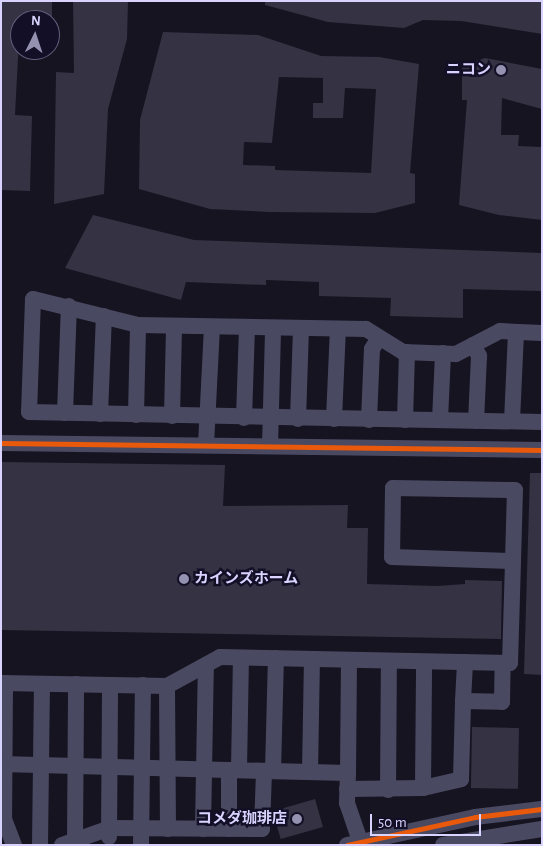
<!DOCTYPE html>
<meta charset="utf-8">
<style>
body{margin:0}
#map{position:relative;width:543px;height:846px;overflow:hidden;background:#161421;font-family:"Alegreya Sans","Noto Sans JP",sans-serif}
div>[style]{position:absolute}
.building>*{inset:0;background:#343243;transform-origin:0 0}
.minor>*{height:16px;margin:-8px;padding:0 8px;transform-origin:8px;border-radius:8px;background:#4a4962}
.cycleway>*{height:5px;margin:-2.5px;padding:0 2.5px;transform-origin:2.5px;border-radius:2.5px;background:#e8590c}
.dots>*{width:14px;height:14px;translate:-50% -50%;box-sizing:border-box;border:2px solid #130f26;border-radius:50%}
span{translate:-50% -50%;white-space:nowrap;text-align:center;line-height:1.15;-webkit-text-stroke:5px #130f26;paint-order:stroke}
.poi-label{font-size:15px;color:#d9d4ff;font-weight:700}
.right{translate:-100% -50%;text-align:right}
.left{translate:0 -50%;text-align:left}
.frame{position:absolute;inset:0;border:2px solid #d9d4ff;pointer-events:none}
.north{position:absolute;left:10px;top:10px;width:50px;height:50px;box-sizing:border-box;background:#130f26;border:1px solid #625e7d;border-radius:50%;rotate:4deg;font-size:14px;font-weight:700;line-height:20px;text-align:center;color:#d9d4ff}
.north::after{content:'';display:block;margin:auto;width:18px;height:22px;background:#9591b1;clip-path:polygon(50% 0,100% 100%,50% 72%,0 100%)}
.scale{position:absolute;left:370px;top:814px;width:111px;height:22px;box-sizing:border-box;border:2px solid #d9d4ff;border-top:0;padding-left:6px;font-size:15px;line-height:18px;white-space:nowrap;color:#d9d4ff;-webkit-text-stroke:4px #130f26;paint-order:stroke}
</style>
<div id="map">
<div class="building">
<i style="clip-path:polygon(1px 1px,52px 1px,52px 20px,20px 20px,15px 115px,32px 116px,30px 191px,1px 190px)"></i>
<i style="clip-path:polygon(73px 1px,128px 1px,127px 39px,108px 109px,104px 194px,54px 204px,56px 72px,74px 73px)"></i>
<i style="clip-path:polygon(265px 1px,542px 1px,542px 34px,461px 21px,423px 20px,404px 28px,328px 22px,265px 5px)"></i>
<i style="clip-path:polygon(evenodd,163px 32px,258px 35px,321px 56px,379px 57px,419px 64px,410px 173px,415px 174px,415px 203px,375px 213px,269px 212px,210px 209px,139px 189px,140px 120px,163px 32px,279px 77px,323px 78px,323px 103px,313px 103px,313px 118px,343px 118px,345px 88px,376px 89px,371px 173px,275px 170px,275px 166px,243px 165px,244px 142px,272px 143px,279px 77px)"></i>
<i style="clip-path:polygon(485px 58px,542px 69px,542px 109px,502px 98px,501px 135px,519px 135px,518px 146px,542px 147px,542px 220px,499px 215px,459px 205px,467px 100px,462px 100px,462px 66px)"></i>
<i style="clip-path:polygon(93px 215px,194px 240px,542px 253px,542px 291px,463px 289px,463px 318px,390px 316px,391px 298px,319px 296px,319px 282px,266px 280px,266px 285px,186px 282px,181px 300px,65px 268px)"></i>
<i style="clip-path:polygon(1px 462px,225px 465px,223px 506px,348px 505px,347px 528px,368px 528px,367px 584px,437px 586px,465px 584px,465px 580px,502px 581px,501px 639px,1px 630px)"></i>
<i style="clip-path:polygon(530px 473px,542px 473px,542px 675px,524px 674px)"></i>
<i style="left:472px;top:727px;width:47px;height:61px;rotate:1deg"></i>
<i style="left:315px;top:799px;width:29px;height:44px;rotate:74deg"></i>
</div>
<div class="minor">
<i style="left:542px;top:333px;width:42px;rotate:-177.3deg"></i>
<i style="left:500px;top:331px;width:50px;rotate:152.4deg"></i>
<i style="left:456px;top:354px;width:53px;rotate:-177.8deg"></i>
<i style="left:403px;top:352px;width:44px;rotate:-148.1deg"></i>
<i style="left:366px;top:329px;width:228px;rotate:-179deg"></i>
<i style="left:138px;top:325px;width:108px;rotate:-166.1deg"></i>
<i style="left:33px;top:299px;width:113px;rotate:92deg"></i>
<i style="left:29px;top:412px;width:513px;rotate:1.12deg"></i>
<i style="left:473px;top:345px;width:13px;rotate:61deg"></i>
<i style="left:479px;top:356px;width:65px;rotate:92.6deg"></i>
<i style="left:65px;top:413px;width:107px;rotate:-87.9deg"></i>
<i style="left:100px;top:414px;width:98px;rotate:-87.7deg"></i>
<i style="left:136px;top:415px;width:90px;rotate:-88.7deg"></i>
<i style="left:172px;top:416px;width:90px;rotate:-88.7deg"></i>
<i style="left:244px;top:418px;width:90px;rotate:-88.1deg"></i>
<i style="left:298px;top:419px;width:90px;rotate:-88.1deg"></i>
<i style="left:334px;top:419px;width:90px;rotate:-87.5deg"></i>
<i style="left:369px;top:420px;width:71px;rotate:-87.6deg"></i>
<i style="left:372px;top:349px;width:13px;rotate:-58deg"></i>
<i style="left:405px;top:420px;width:68px;rotate:-88.3deg"></i>
<i style="left:440px;top:420px;width:67px;rotate:-87.4deg"></i>
<i style="left:512px;top:421px;width:89px;rotate:-87.4deg"></i>
<i style="left:1px;top:443px;width:541px;rotate:0.74deg"></i>
<i style="left:206px;top:445px;width:118px;rotate:-87.1deg"></i>
<i style="left:270px;top:446px;width:117px;rotate:-88.5deg"></i>
<i style="left:1px;top:683px;width:166px;rotate:1deg"></i>
<i style="left:167px;top:686px;width:60px;rotate:-28.7deg"></i>
<i style="left:220px;top:657px;width:290px;rotate:1.2deg"></i>
<i style="left:510px;top:663px;width:102px;rotate:-88.3deg"></i>
<i style="left:513px;top:561px;width:71px;rotate:-88.4deg"></i>
<i style="left:515px;top:490px;width:122px;rotate:-179.1deg"></i>
<i style="left:393px;top:488px;width:69px;rotate:90.8deg"></i>
<i style="left:392px;top:557px;width:121px;rotate:1.9deg"></i>
<i style="left:5px;top:683px;width:136px;rotate:90.4deg"></i>
<i style="left:4px;top:819px;width:28px;rotate:69deg"></i>
<i style="left:167px;top:686px;width:143px;rotate:89.6deg"></i>
<i style="left:463px;top:701px;width:39px;rotate:-87deg"></i>
<i style="left:1px;top:764px;width:347px;rotate:1.5deg"></i>
<i style="left:348px;top:773px;width:30px;rotate:92deg"></i>
<i style="left:347px;top:803px;width:40px;rotate:71.1deg"></i>
<i style="left:239px;top:770px;width:112px;rotate:-89deg"></i>
<i style="left:273px;top:771px;width:113px;rotate:-88.5deg"></i>
<i style="left:310px;top:772px;width:113px;rotate:-89deg"></i>
<i style="left:348px;top:773px;width:113px;rotate:-89.5deg"></i>
<i style="left:423px;top:788px;width:126px;rotate:-89.5deg"></i>
<i style="left:347px;top:789px;width:76px;rotate:-0.8deg"></i>
<i style="left:423px;top:788px;width:39px;rotate:-13deg"></i>
<i style="left:461px;top:779px;width:78px;rotate:-88.5deg"></i>
<i style="left:463px;top:701px;width:39px;rotate:1deg"></i>
<i style="left:502px;top:702px;width:39px;rotate:-89deg"></i>
<i style="left:388px;top:790px;width:129px;rotate:-89.6deg"></i>
<i style="left:203px;top:829px;width:164px;rotate:-89deg"></i>
<i style="left:229px;top:829px;width:59px;rotate:-90deg"></i>
<i style="left:109px;top:837px;width:152px;rotate:-89.6deg"></i>
<i style="left:75px;top:840px;width:156px;rotate:-89.6deg"></i>
<i style="left:40px;top:845px;width:161px;rotate:-89.3deg"></i>
<i style="left:62px;top:845px;width:51px;rotate:-19.5deg"></i>
<i style="left:110px;top:828px;width:152px;rotate:0.4deg"></i>
<i style="left:262px;top:829px;width:58px;rotate:-88deg"></i>
<i style="left:141px;top:845px;width:160px;rotate:-89.3deg"></i>
<i style="left:347px;top:845px;width:131px;rotate:-12.3deg"></i>
<i style="left:475px;top:817px;width:67px;rotate:-6.8deg"></i>
<i style="left:443px;top:845px;width:100px;rotate:-9.2deg"></i>
</div>
<div class="cycleway">
<i style="left:1px;top:443px;width:541px;rotate:0.74deg"></i>
<i style="left:347px;top:845px;width:131px;rotate:-12.3deg"></i>
<i style="left:475px;top:817px;width:67px;rotate:-6.8deg"></i>
</div>
<div class="dots">
<i style="left:501px;top:70px;background:#9591b1"></i>
<i style="left:184px;top:579px;background:#9591b1"></i>
<i style="left:297px;top:819px;background:#9591b1"></i>
</div>
<div class="poi-label">
<span class="right" style="left:491px;top:70px">ニコン</span>
<span class="left" style="left:194px;top:579px">カインズホーム</span>
<span class="right" style="left:287px;top:819px">コメダ珈琲店</span>
</div>
<div class="frame"></div>
<div class="north">N</div>
<div class="scale">50 m</div>
</div>
